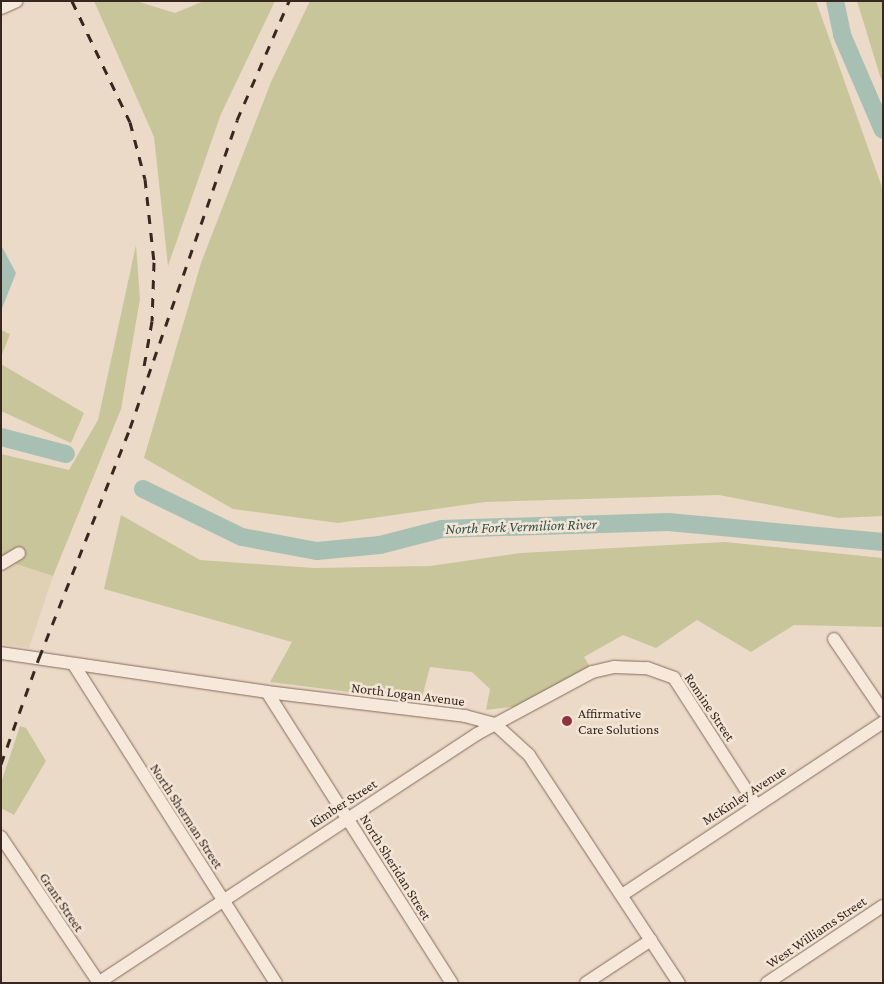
<!DOCTYPE html>
<style>
body{margin:0}
#map{position:relative;width:884px;height:984px;overflow:hidden;background:#ebdac7;font-family:"Crimson Pro",serif}
div>[style]{position:absolute}
.farmland>*{inset:0;background:#e0d1b5}
.green>*{inset:0;background:#c9c59b}
.water>*{inset:0;background:#a8bfb4}
.river>*{height:18px;margin:-9px;padding:0 9px;transform-origin:9px;border-radius:9px;background:#a8bfb4}
.roads{filter:drop-shadow(0 0 1px #866b5e) drop-shadow(0 0 1px #866b5e)}
.minor>*{height:12px;margin:-6px;padding:0 6px;transform-origin:6px;border-radius:6px;background:#f6e8da}
.rail>*{height:3px;margin-top:-1.5px;transform-origin:0;background:repeating-linear-gradient(90deg,#372720 0 9px,transparent 0 18px)}
.dots>*{width:14px;height:14px;translate:-50% -50%;box-sizing:border-box;border:2px solid #f3e5d6;border-radius:50%}
span{translate:-50% -50%;white-space:nowrap;text-align:center;line-height:1.15;-webkit-text-stroke:5px #f3e5d6;paint-order:stroke}
.street-label{font-size:14px;color:#372720}
.poi-label{font-size:14px;color:#372720}
.left{translate:0 -50%;text-align:left}
.water-label{font-size:15px;color:#31564c;font-style:italic}
.frame{position:absolute;inset:0;border:2px solid #372720;pointer-events:none}
</style>
<div id="map">
<div class="farmland">
<i style="clip-path:polygon(11px 562px,53px 576px,29px 648px,1px 644px,1px 572px)"></i>
</div>
<div class="green">
<i style="clip-path:polygon(94px 1px,136px 1px,175px 13px,204px 1px,275px 1px,221px 114px,168px 266px,154px 137px)"></i>
<i style="clip-path:polygon(310px 1px,816px 1px,883px 190px,883px 516px,838px 518px,719px 495px,485px 502px,338px 523px,233px 509px,144px 458px,201px 263px,271px 82px)"></i>
<i style="clip-path:polygon(857px 1px,883px 1px,883px 82px,880px 76px)"></i>
<i style="clip-path:polygon(136px 245px,140px 299px,121px 409px,53px 576px,1px 559px,1px 454px,69px 470px,98px 420px)"></i>
<i style="clip-path:polygon(1px 330px,10px 334px,1px 357px)"></i>
<i style="clip-path:polygon(1px 364px,84px 413px,71px 443px,1px 411px)"></i>
<i style="clip-path:polygon(121px 515px,200px 560px,314px 568px,430px 566px,521px 553px,725px 542px,883px 558px,883px 627px,794px 625px,751px 652px,697px 620px,656px 648px,623px 635px,584px 657px,590px 667px,519px 706px,486px 710px,490px 689px,472px 672px,430px 667px,421px 701px,270px 682px,292px 642px,104px 589px)"></i>
<i style="clip-path:polygon(20px 726px,26px 728px,46px 761px,14px 815px,1px 808px,1px 783px)"></i>
</div>
<div class="water">
<i style="clip-path:polygon(1px 245px,16px 273px,1px 311px)"></i>
</div>
<div class="river">
<i style="left:835px;top:1px;width:35px;rotate:78deg"></i>
<i style="left:842px;top:35px;width:103px;rotate:66.7deg"></i>
<i style="left:1px;top:437px;width:67px;rotate:14.7deg"></i>
<i style="left:143px;top:489px;width:110px;rotate:25.9deg"></i>
<i style="left:242px;top:537px;width:76px;rotate:10.6deg"></i>
<i style="left:317px;top:551px;width:63px;rotate:-5.4deg"></i>
<i style="left:380px;top:545px;width:64px;rotate:-14.5deg"></i>
<i style="left:442px;top:529px;width:226px;rotate:-1.8deg"></i>
<i style="left:668px;top:522px;width:216px;rotate:5.3deg"></i>
</div>
<div class="roads">
<div class="minor">
<i style="left:1px;top:8px;width:17px;rotate:-24deg"></i>
<i style="left:1px;top:564px;width:21px;rotate:-31deg"></i>
<i style="left:834px;top:639px;width:87px;rotate:55.8deg"></i>
<i style="left:1px;top:653px;width:269px;rotate:8.3deg"></i>
<i style="left:267px;top:692px;width:199px;rotate:6.9deg"></i>
<i style="left:465px;top:716px;width:31px;rotate:15deg"></i>
<i style="left:495px;top:724px;width:46px;rotate:42.4deg"></i>
<i style="left:529px;top:755px;width:273px;rotate:56.7deg"></i>
<i style="left:74px;top:665px;width:377px;rotate:57.6deg"></i>
<i style="left:267px;top:692px;width:345px;rotate:57.6deg"></i>
<i style="left:1px;top:837px;width:176px;rotate:56.1deg"></i>
<i style="left:622px;top:895px;width:313px;rotate:-33.5deg"></i>
<i style="left:98px;top:983px;width:453px;rotate:-33.3deg"></i>
<i style="left:477px;top:734px;width:131px;rotate:-28.3deg"></i>
<i style="left:592px;top:672px;width:23px;rotate:-13deg"></i>
<i style="left:614px;top:667px;width:33px;rotate:2deg"></i>
<i style="left:647px;top:668px;width:29px;rotate:20deg"></i>
<i style="left:674px;top:678px;width:151px;rotate:57.2deg"></i>
<i style="left:586px;top:983px;width:78px;rotate:-33.5deg"></i>
<i style="left:767px;top:983px;width:139px;rotate:-33.6deg"></i>
</div>
</div>
<div class="rail">
<i style="left:72px;top:1px;width:134px;rotate:64.4deg"></i>
<i style="left:130px;top:122px;width:59px;rotate:75.3deg"></i>
<i style="left:145px;top:179px;width:83px;rotate:83.8deg"></i>
<i style="left:154px;top:262px;width:59px;rotate:91.9deg"></i>
<i style="left:152px;top:321px;width:52px;rotate:100deg"></i>
<i style="left:1px;top:764px;width:113px;rotate:-70.3deg"></i>
<i style="left:39px;top:658px;width:247px;rotate:-68.4deg"></i>
<i style="left:130px;top:428px;width:326px;rotate:-70.8deg"></i>
<i style="left:237px;top:120px;width:130px;rotate:-66.4deg"></i>
</div>
<div class="dots">
<i style="left:567px;top:721px;background:#903244"></i>
</div>
<div class="street-label">
<span style="left:408px;top:694px;rotate:7deg">North Logan Avenue</span>
<span style="left:710px;top:707px;rotate:56deg">Romine Street</span>
<span style="left:744px;top:795px;rotate:-33deg">McKinley Avenue</span>
<span style="left:343px;top:803px;rotate:-33deg">Kimber Street</span>
<span style="left:187px;top:816px;rotate:57deg">North Sherman Street</span>
<span style="left:396px;top:867px;rotate:58deg">North Sheridan Street</span>
<span style="left:62px;top:902px;rotate:56deg">Grant Street</span>
<span style="left:816px;top:932px;rotate:-34deg">West Williams Street</span>
</div>
<div class="poi-label">
<span class="left" style="left:578px;top:721px">Affirmative<br>Care Solutions</span>
</div>
<div class="water-label">
<span style="left:521px;top:527px;rotate:-2deg">North Fork Vermilion River</span>
</div>
<div class="frame"></div>
</div>
